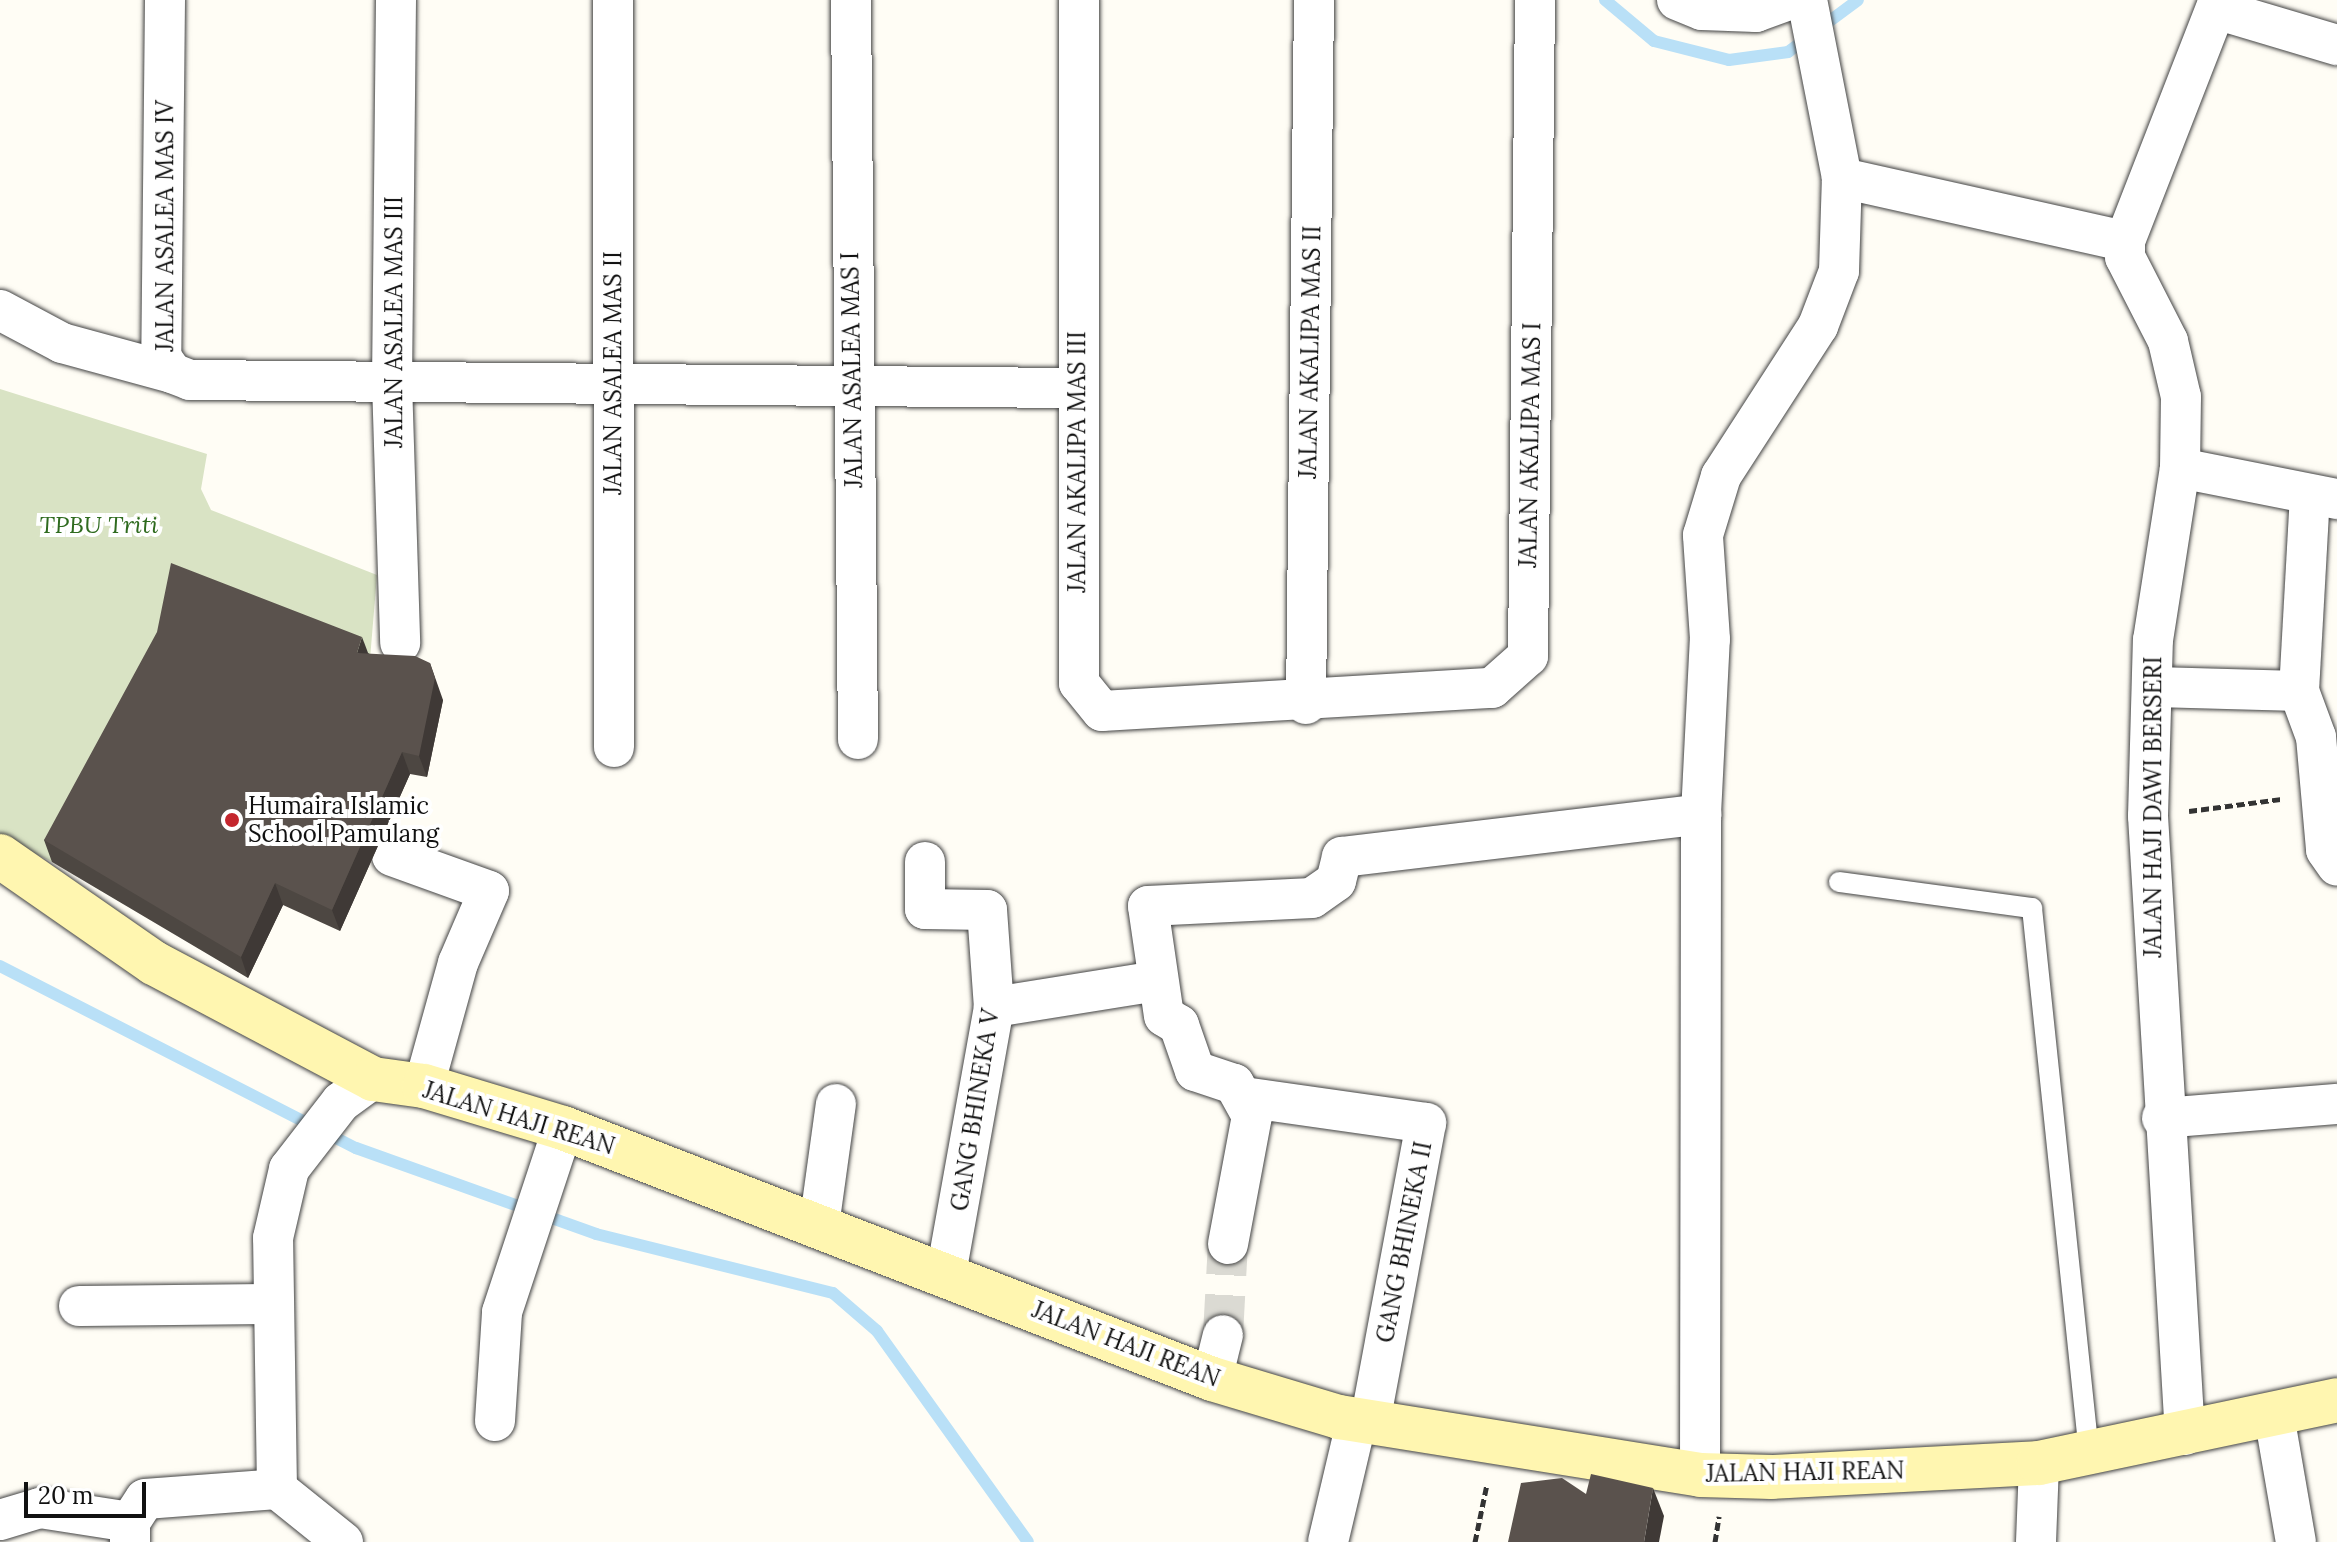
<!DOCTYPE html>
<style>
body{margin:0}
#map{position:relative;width:2337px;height:1542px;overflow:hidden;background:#fffdf5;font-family:Lora,serif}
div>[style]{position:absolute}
.cemetery>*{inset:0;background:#d9e3c4}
.stream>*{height:12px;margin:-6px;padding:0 6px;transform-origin:6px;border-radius:6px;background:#b9e0f7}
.street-tunnel>*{height:40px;margin-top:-20px;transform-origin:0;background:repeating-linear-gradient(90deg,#dbdad3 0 40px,transparent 0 60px)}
.path>*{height:5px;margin-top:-2.5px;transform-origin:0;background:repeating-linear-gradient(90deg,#333 0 8px,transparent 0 12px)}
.roads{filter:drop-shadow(0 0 2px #444) drop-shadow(0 0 2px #444)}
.lane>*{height:20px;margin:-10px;padding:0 10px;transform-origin:10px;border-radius:10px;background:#fff}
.street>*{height:40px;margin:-20px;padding:0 20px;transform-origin:20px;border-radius:20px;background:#fff}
.secondary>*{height:44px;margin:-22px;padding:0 22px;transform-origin:22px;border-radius:22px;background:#fff6b0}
.wall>*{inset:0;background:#4d4742}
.shaded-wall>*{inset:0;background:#3f3936}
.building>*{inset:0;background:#5a524d}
.dots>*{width:22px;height:22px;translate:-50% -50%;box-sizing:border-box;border:4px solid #fff;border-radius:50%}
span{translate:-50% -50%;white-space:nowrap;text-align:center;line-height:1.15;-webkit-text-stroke:8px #fff;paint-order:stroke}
.street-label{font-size:24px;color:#111}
.park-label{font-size:24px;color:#2f6b1f;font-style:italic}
.poi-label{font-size:24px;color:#111}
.left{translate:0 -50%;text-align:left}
.scale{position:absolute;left:24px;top:1482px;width:122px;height:36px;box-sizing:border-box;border:4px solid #111;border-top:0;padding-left:10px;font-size:24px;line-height:28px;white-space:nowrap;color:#111;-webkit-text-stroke:6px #fff;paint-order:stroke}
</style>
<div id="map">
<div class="cemetery">
<i style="clip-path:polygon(0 389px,207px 454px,201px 489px,211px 510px,377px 575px,370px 659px,164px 654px,52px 862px,0 836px)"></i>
</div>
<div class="stream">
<i style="left:1605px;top:0;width:64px;rotate:39.9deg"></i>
<i style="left:1654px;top:41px;width:77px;rotate:14.2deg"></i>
<i style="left:1729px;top:60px;width:60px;rotate:-7.7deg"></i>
<i style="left:1788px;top:52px;width:87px;rotate:-36.6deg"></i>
<i style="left:0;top:966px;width:400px;rotate:27.1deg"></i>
<i style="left:356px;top:1148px;width:255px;rotate:19.7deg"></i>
<i style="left:596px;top:1234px;width:244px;rotate:14deg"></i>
<i style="left:833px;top:1293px;width:58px;rotate:40.8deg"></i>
<i style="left:877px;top:1331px;width:259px;rotate:54.4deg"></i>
</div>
<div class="street-tunnel">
<i style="left:1223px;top:1335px;width:91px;rotate:-86.9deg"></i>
</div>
<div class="path">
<i style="left:2189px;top:811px;width:94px;rotate:-7.4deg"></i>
<i style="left:1475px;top:1542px;width:59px;rotate:-78.3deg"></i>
<i style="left:1715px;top:1542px;width:26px;rotate:-81deg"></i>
</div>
<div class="roads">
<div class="lane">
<i style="left:1839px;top:882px;width:195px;rotate:7.7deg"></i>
<i style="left:2032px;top:908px;width:548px;rotate:84.03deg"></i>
</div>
<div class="street">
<i style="left:165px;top:0;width:357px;rotate:90.6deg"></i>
<i style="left:161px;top:357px;width:19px;rotate:55deg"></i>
<i style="left:172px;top:373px;width:19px;rotate:21deg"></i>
<i style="left:190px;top:380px;width:885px;rotate:0.52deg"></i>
<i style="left:396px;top:0;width:382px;rotate:90.6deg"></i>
<i style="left:392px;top:382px;width:261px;rotate:88.2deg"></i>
<i style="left:613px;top:0;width:747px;rotate:89.92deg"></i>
<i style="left:851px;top:0;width:739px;rotate:89.46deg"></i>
<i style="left:1079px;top:0;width:683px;rotate:90deg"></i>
<i style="left:1079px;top:683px;width:36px;rotate:51deg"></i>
<i style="left:1102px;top:711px;width:391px;rotate:-3.4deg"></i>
<i style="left:1492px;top:688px;width:48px;rotate:-41.6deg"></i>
<i style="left:1528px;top:656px;width:656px;rotate:-89.39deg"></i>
<i style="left:1677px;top:0;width:27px;rotate:22deg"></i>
<i style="left:1702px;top:10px;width:54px;rotate:2.1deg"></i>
<i style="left:1756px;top:12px;width:35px;rotate:-20deg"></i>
<i style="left:2216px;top:9px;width:126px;rotate:16.6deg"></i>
<i style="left:1842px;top:178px;width:290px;rotate:12.6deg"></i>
<i style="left:0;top:310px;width:70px;rotate:28deg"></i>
<i style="left:62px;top:343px;width:114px;rotate:15.3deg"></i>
<i style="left:2180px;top:468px;width:160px;rotate:11.2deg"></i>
<i style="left:2155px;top:687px;width:144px;rotate:1.6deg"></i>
<i style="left:2299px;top:691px;width:49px;rotate:69.7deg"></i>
<i style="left:2316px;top:737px;width:113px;rotate:84.9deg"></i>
<i style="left:2326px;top:850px;width:19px;rotate:55deg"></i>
<i style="left:2299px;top:691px;width:194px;rotate:-86.8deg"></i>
<i style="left:1306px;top:704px;width:704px;rotate:-89.35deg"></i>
<i style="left:392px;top:856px;width:103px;rotate:19.8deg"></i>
<i style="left:489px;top:891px;width:78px;rotate:113.3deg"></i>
<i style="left:458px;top:963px;width:128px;rotate:105.5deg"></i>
<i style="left:925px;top:862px;width:47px;rotate:90deg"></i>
<i style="left:925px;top:909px;width:62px;rotate:0.9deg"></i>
<i style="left:987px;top:910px;width:97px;rotate:85.9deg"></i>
<i style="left:994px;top:1007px;width:270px;rotate:100.2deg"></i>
<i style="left:994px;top:1007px;width:164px;rotate:-9.1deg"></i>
<i style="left:1244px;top:1097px;width:184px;rotate:8.1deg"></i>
<i style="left:1426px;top:1123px;width:303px;rotate:100.6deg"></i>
<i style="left:2162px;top:1118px;width:176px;rotate:-4.6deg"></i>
<i style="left:819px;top:1226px;width:123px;rotate:-82.1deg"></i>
<i style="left:1228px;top:1244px;width:130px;rotate:-79.4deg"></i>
<i style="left:1252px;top:1116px;width:37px;rotate:-119deg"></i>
<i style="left:1234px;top:1084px;width:41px;rotate:-161.6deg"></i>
<i style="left:1195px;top:1071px;width:49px;rotate:-109.2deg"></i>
<i style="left:1179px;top:1025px;width:17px;rotate:-149deg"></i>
<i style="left:1164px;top:1016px;width:111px;rotate:-98.3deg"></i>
<i style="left:1148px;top:906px;width:164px;rotate:-2.8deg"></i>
<i style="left:1312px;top:898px;width:29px;rotate:-35deg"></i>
<i style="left:1336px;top:881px;width:25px;rotate:-76deg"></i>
<i style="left:1342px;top:857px;width:362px;rotate:-6.8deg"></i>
<i style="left:79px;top:1306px;width:190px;rotate:-0.6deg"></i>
<i style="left:1212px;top:1379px;width:45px;rotate:-76deg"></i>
<i style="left:2274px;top:1415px;width:129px;rotate:80.2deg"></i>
<i style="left:495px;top:1421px;width:109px;rotate:-86.3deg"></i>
<i style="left:502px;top:1312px;width:194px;rotate:-71.7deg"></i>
<i style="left:2185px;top:1435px;width:620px;rotate:-93.42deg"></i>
<i style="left:2148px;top:816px;width:176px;rotate:-88.4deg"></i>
<i style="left:2153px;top:640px;width:174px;rotate:-81.1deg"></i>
<i style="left:2180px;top:468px;width:71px;rotate:-89.2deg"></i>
<i style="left:2181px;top:397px;width:57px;rotate:-103.1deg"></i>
<i style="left:2168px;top:341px;width:94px;rotate:-117.1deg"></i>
<i style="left:2125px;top:257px;width:16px;rotate:-90deg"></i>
<i style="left:2125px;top:241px;width:259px;rotate:-68.7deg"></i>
<i style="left:1700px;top:1475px;width:661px;rotate:-89.91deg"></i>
<i style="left:1701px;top:814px;width:175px;rotate:-87.1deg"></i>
<i style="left:1710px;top:639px;width:104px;rotate:-93.9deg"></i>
<i style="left:1703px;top:535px;width:62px;rotate:-73deg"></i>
<i style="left:1721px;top:476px;width:179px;rotate:-57.1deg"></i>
<i style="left:1818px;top:326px;width:59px;rotate:-69.1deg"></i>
<i style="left:1839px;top:271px;width:93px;rotate:-88.2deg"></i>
<i style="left:1842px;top:178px;width:181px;rotate:-101.1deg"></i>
<i style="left:0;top:1520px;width:42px;rotate:-16.7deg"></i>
<i style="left:40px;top:1508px;width:91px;rotate:8.8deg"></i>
<i style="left:130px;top:1542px;width:20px;rotate:-90deg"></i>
<i style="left:130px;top:1522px;width:27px;rotate:-57deg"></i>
<i style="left:145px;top:1499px;width:132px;rotate:-4.3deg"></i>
<i style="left:343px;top:1542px;width:85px;rotate:-141.2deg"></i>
<i style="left:277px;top:1489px;width:251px;rotate:-90.9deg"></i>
<i style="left:273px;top:1238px;width:71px;rotate:-76.9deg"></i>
<i style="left:289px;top:1169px;width:85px;rotate:-52.2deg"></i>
<i style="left:341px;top:1102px;width:39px;rotate:-36deg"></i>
<i style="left:1328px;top:1542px;width:126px;rotate:-76.7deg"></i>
<i style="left:2036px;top:1542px;width:79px;rotate:-87.8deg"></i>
</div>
<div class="secondary">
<i style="left:0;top:856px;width:188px;rotate:34.8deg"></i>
<i style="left:154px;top:963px;width:248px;rotate:27.9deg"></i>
<i style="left:373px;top:1079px;width:51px;rotate:7.8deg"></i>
<i style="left:424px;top:1086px;width:145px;rotate:16.8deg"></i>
<i style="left:563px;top:1128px;width:696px;rotate:21.14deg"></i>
<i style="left:1212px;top:1379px;width:133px;rotate:16.7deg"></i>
<i style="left:1339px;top:1417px;width:366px;rotate:9.1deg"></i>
<i style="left:1700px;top:1475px;width:72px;rotate:1.6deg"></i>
<i style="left:1772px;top:1477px;width:267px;rotate:-3deg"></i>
<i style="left:2039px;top:1463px;width:305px;rotate:-11.9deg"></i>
</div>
</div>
<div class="wall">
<i style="clip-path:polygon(368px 653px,443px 700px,427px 777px,410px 774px,340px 931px,283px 905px,248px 978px,52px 862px,44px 840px)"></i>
</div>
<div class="shaded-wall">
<i style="clip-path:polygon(362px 637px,370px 658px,357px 653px)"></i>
<i style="clip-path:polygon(430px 663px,443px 700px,427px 777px,419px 756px)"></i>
<i style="clip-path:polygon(402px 752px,410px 774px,340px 931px,332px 910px)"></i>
<i style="clip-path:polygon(275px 883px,283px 905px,248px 978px,241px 957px)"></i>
<i style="clip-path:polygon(1653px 1488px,1664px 1516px,1659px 1542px,1644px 1542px)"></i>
</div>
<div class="building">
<i style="clip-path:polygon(171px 563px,362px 637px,357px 653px,415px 656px,430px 663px,435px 678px,419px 756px,402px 752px,332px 910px,275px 883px,241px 957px,44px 840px,157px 632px)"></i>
<i style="clip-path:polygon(1591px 1474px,1653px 1488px,1644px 1542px,1508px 1542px,1521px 1483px,1562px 1478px,1586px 1494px)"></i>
</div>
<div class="dots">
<i style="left:232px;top:820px;background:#c4262e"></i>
</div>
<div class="street-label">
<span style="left:165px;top:226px;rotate:-90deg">JALAN ASALEA MAS IV</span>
<span style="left:394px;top:322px;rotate:-90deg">JALAN ASALEA MAS III</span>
<span style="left:1310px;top:352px;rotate:-89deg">JALAN AKALIPA MAS II</span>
<span style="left:852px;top:370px;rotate:-91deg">JALAN ASALEA MAS I</span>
<span style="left:613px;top:373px;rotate:-90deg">JALAN ASALEA MAS II</span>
<span style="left:1530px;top:445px;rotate:-89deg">JALAN AKALIPA MAS I</span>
<span style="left:1077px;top:462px;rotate:-90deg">JALAN AKALIPA MAS III</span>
<span style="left:2153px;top:807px;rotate:-90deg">JALAN HAJI DAWI BERSERI</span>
<span style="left:975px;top:1110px;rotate:-81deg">GANG BHINEKA V</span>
<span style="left:519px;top:1118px;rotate:17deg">JALAN HAJI REAN</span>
<span style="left:1404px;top:1242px;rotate:-79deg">GANG BHINEKA II</span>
<span style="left:1126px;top:1344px;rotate:21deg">JALAN HAJI REAN</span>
<span style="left:1805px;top:1472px;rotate:-1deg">JALAN HAJI REAN</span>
</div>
<div class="park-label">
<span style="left:99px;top:525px">TPBU Triti</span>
</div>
<div class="poi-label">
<span class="left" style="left:248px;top:820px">Humaira Islamic<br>School Pamulang</span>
</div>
<div class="scale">20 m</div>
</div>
